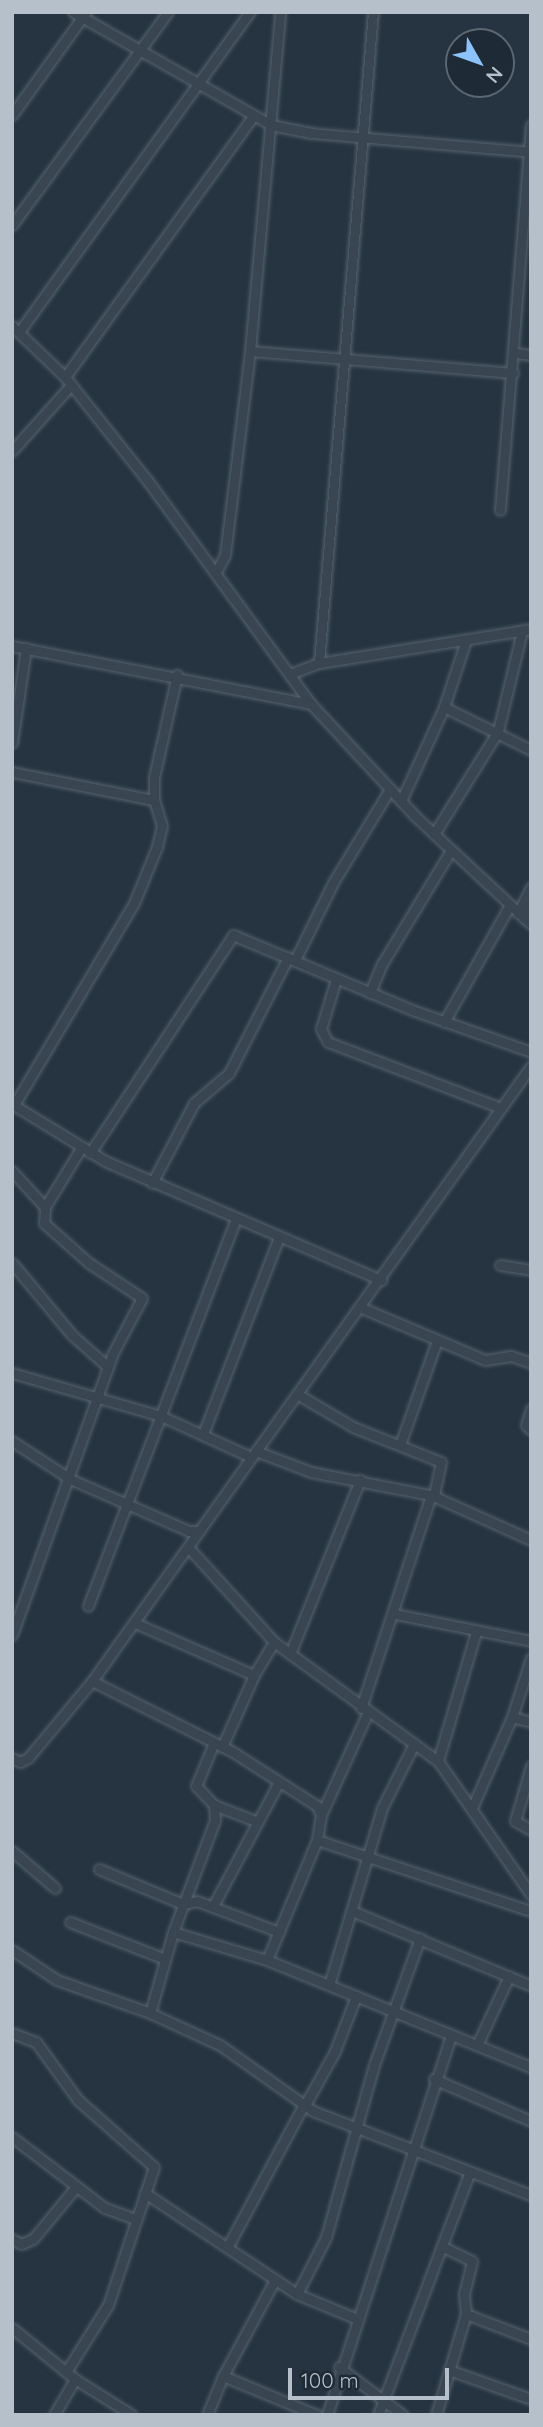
<!DOCTYPE html>
<style>
body{margin:0}
#map{position:relative;width:543px;height:2427px;overflow:hidden;background:#253440;font-family:Quicksand,sans-serif}
div>[style]{position:absolute}
.roads{filter:drop-shadow(0 0 2px #57636e) drop-shadow(0 0 2px #57636e)}
.minor>*{height:9px;margin:-4.5px;padding:0 4.5px;transform-origin:4.5px;border-radius:4.5px;background:#394550}
span{translate:-50% -50%;white-space:nowrap;text-align:center;line-height:1.15;-webkit-text-stroke:6px #1e2a35;paint-order:stroke}
.frame{position:absolute;inset:0;border:14px solid #b6c0cb;pointer-events:none}
.north{position:absolute;left:445px;top:28px;width:70px;height:70px;box-sizing:border-box;background:#1e2a35;border:2px solid #5b6671;border-radius:50%;rotate:130deg;font-size:19px;font-weight:700;line-height:28px;text-align:center;color:#b6c0cb}
.north::after{content:'';display:block;margin:auto;width:24px;height:32px;background:#8cc3fa;clip-path:polygon(50% 0,100% 100%,50% 72%,0 100%)}
.scale{position:absolute;left:288px;top:2368px;width:161px;height:32px;box-sizing:border-box;border:4px solid #b6c0cb;border-top:0;padding-left:9px;font-size:21px;line-height:24px;white-space:nowrap;color:#b6c0cb;-webkit-text-stroke:5px #1e2a35;paint-order:stroke}
</style>
<div id="map">
<div class="roads">
<div class="minor">
<i style="left:73px;top:12px;width:228px;rotate:29.7deg"></i>
<i style="left:271px;top:125px;width:41px;rotate:11.3deg"></i>
<i style="left:311px;top:133px;width:221px;rotate:4.9deg"></i>
<i style="left:12px;top:115px;width:127px;rotate:-54.3deg"></i>
<i style="left:12px;top:225px;width:264px;rotate:-53.8deg"></i>
<i style="left:12px;top:326px;width:74px;rotate:43.9deg"></i>
<i style="left:65px;top:377px;width:132px;rotate:51.5deg"></i>
<i style="left:147px;top:480px;width:278px;rotate:53.8deg"></i>
<i style="left:311px;top:704px;width:151px;rotate:47.1deg"></i>
<i style="left:414px;top:815px;width:160px;rotate:43deg"></i>
<i style="left:19px;top:332px;width:395px;rotate:-54.2deg"></i>
<i style="left:250px;top:351px;width:264px;rotate:4.8deg"></i>
<i style="left:515px;top:353px;width:16px;rotate:7deg"></i>
<i style="left:65px;top:377px;width:322px;rotate:-54.2deg"></i>
<i style="left:12px;top:451px;width:89px;rotate:-48.2deg"></i>
<i style="left:500px;top:510px;width:386px;rotate:-85.4deg"></i>
<i style="left:216px;top:572px;width:19px;rotate:-62deg"></i>
<i style="left:225px;top:555px;width:206px;rotate:-83deg"></i>
<i style="left:250px;top:351px;width:340px;rotate:-84.9deg"></i>
<i style="left:466px;top:640px;width:71px;rotate:108.2deg"></i>
<i style="left:444px;top:707px;width:97px;rotate:26.3deg"></i>
<i style="left:12px;top:646px;width:305px;rotate:11deg"></i>
<i style="left:319px;top:663px;width:653px;rotate:-85.26deg"></i>
<i style="left:290px;top:674px;width:31px;rotate:-21deg"></i>
<i style="left:319px;top:663px;width:215px;rotate:-9.1deg"></i>
<i style="left:12px;top:743px;width:96px;rotate:-81.6deg"></i>
<i style="left:12px;top:772px;width:145px;rotate:11.2deg"></i>
<i style="left:401px;top:801px;width:103px;rotate:-65.4deg"></i>
<i style="left:434px;top:834px;width:121px;rotate:-58.1deg"></i>
<i style="left:498px;top:731px;width:103px;rotate:-76.5deg"></i>
<i style="left:518px;top:913px;width:29px;rotate:-63deg"></i>
<i style="left:524px;top:918px;width:15px;rotate:-62deg"></i>
<i style="left:295px;top:960px;width:88px;rotate:-63.7deg"></i>
<i style="left:334px;top:881px;width:108px;rotate:-58.7deg"></i>
<i style="left:336px;top:979px;width:52px;rotate:106.7deg"></i>
<i style="left:321px;top:1029px;width:15px;rotate:62deg"></i>
<i style="left:328px;top:1042px;width:182px;rotate:20.9deg"></i>
<i style="left:370px;top:993px;width:31px;rotate:-68deg"></i>
<i style="left:382px;top:964px;width:133px;rotate:-58.8deg"></i>
<i style="left:444px;top:1022px;width:134px;rotate:-60.6deg"></i>
<i style="left:12px;top:1104px;width:109px;rotate:31.5deg"></i>
<i style="left:105px;top:1161px;width:301px;rotate:23.3deg"></i>
<i style="left:14px;top:1105px;width:235px;rotate:-59.3deg"></i>
<i style="left:134px;top:903px;width:61px;rotate:-67.7deg"></i>
<i style="left:157px;top:847px;width:22px;rotate:-77deg"></i>
<i style="left:162px;top:826px;width:27px;rotate:-107deg"></i>
<i style="left:154px;top:800px;width:23px;rotate:-90deg"></i>
<i style="left:154px;top:777px;width:105px;rotate:-77.3deg"></i>
<i style="left:90px;top:1153px;width:261px;rotate:-56.7deg"></i>
<i style="left:233px;top:935px;width:194px;rotate:22.7deg"></i>
<i style="left:412px;top:1010px;width:126px;rotate:19.4deg"></i>
<i style="left:12px;top:1171px;width:49px;rotate:47.5deg"></i>
<i style="left:152px;top:1183px;width:90px;rotate:-62.3deg"></i>
<i style="left:194px;top:1103px;width:46px;rotate:-40.6deg"></i>
<i style="left:229px;top:1073px;width:130px;rotate:-63deg"></i>
<i style="left:12px;top:1263px;width:94px;rotate:50.2deg"></i>
<i style="left:72px;top:1335px;width:48px;rotate:41.6deg"></i>
<i style="left:500px;top:1265px;width:31px;rotate:9deg"></i>
<i style="left:362px;top:1308px;width:134px;rotate:22.9deg"></i>
<i style="left:485px;top:1360px;width:26px;rotate:-9deg"></i>
<i style="left:511px;top:1356px;width:21px;rotate:19deg"></i>
<i style="left:12px;top:1373px;width:155px;rotate:16.1deg"></i>
<i style="left:161px;top:1416px;width:99px;rotate:24.5deg"></i>
<i style="left:297px;top:1394px;width:65px;rotate:30.5deg"></i>
<i style="left:353px;top:1427px;width:95px;rotate:21.7deg"></i>
<i style="left:441px;top:1462px;width:35px;rotate:102deg"></i>
<i style="left:531px;top:1409px;width:17px;rotate:107deg"></i>
<i style="left:526px;top:1425px;width:7px;rotate:45deg"></i>
<i style="left:203px;top:1434px;width:211px;rotate:-68.9deg"></i>
<i style="left:12px;top:1441px;width:69px;rotate:33.2deg"></i>
<i style="left:70px;top:1479px;width:130px;rotate:23.6deg"></i>
<i style="left:189px;top:1531px;width:10px"></i>
<i style="left:199px;top:1531px;width:571px;rotate:-54.47deg"></i>
<i style="left:401px;top:1442px;width:105px;rotate:-70.5deg"></i>
<i style="left:256px;top:1451px;width:59px;rotate:20.9deg"></i>
<i style="left:311px;top:1472px;width:122px;rotate:10.9deg"></i>
<i style="left:431px;top:1495px;width:110px;rotate:24.2deg"></i>
<i style="left:188px;top:1547px;width:128px;rotate:47.8deg"></i>
<i style="left:274px;top:1642px;width:203px;rotate:36deg"></i>
<i style="left:438px;top:1761px;width:163px;rotate:55.2deg"></i>
<i style="left:88px;top:1606px;width:415px;rotate:-69.1deg"></i>
<i style="left:395px;top:1614px;width:139px;rotate:11.2deg"></i>
<i style="left:135px;top:1623px;width:130px;rotate:23.6deg"></i>
<i style="left:12px;top:1635px;width:297px;rotate:-70.3deg"></i>
<i style="left:112px;top:1355px;width:64px;rotate:-62.2deg"></i>
<i style="left:142px;top:1298px;width:64px;rotate:-146.6deg"></i>
<i style="left:89px;top:1263px;width:60px;rotate:-138.4deg"></i>
<i style="left:44px;top:1223px;width:16px;rotate:-86deg"></i>
<i style="left:45px;top:1207px;width:69px;rotate:-58.6deg"></i>
<i style="left:290px;top:1654px;width:188px;rotate:-68.1deg"></i>
<i style="left:92px;top:1681px;width:158px;rotate:26.7deg"></i>
<i style="left:233px;top:1752px;width:100px;rotate:32.7deg"></i>
<i style="left:317px;top:1806px;width:10px;rotate:66deg"></i>
<i style="left:361px;top:1708px;width:224px;rotate:-71.8deg"></i>
<i style="left:512px;top:1717px;width:20px;rotate:15deg"></i>
<i style="left:222px;top:1747px;width:79px;rotate:-66deg"></i>
<i style="left:254px;top:1675px;width:39px;rotate:-59deg"></i>
<i style="left:12px;top:1758px;width:9px;rotate:27deg"></i>
<i style="left:20px;top:1762px;width:9px;rotate:-27deg"></i>
<i style="left:28px;top:1758px;width:100px;rotate:-50.3deg"></i>
<i style="left:92px;top:1681px;width:184px;rotate:-54.5deg"></i>
<i style="left:438px;top:1761px;width:134px;rotate:-73.6deg"></i>
<i style="left:531px;top:1766px;width:57px;rotate:106.2deg"></i>
<i style="left:515px;top:1821px;width:18px;rotate:29deg"></i>
<i style="left:214px;top:1805px;width:47px;rotate:21.1deg"></i>
<i style="left:472px;top:1808px;width:99px;rotate:-66.3deg"></i>
<i style="left:512px;top:1717px;width:62px;rotate:-72.1deg"></i>
<i style="left:317px;top:1840px;width:225px;rotate:18.4deg"></i>
<i style="left:12px;top:1851px;width:57px;rotate:40.7deg"></i>
<i style="left:99px;top:1869px;width:91px;rotate:22.6deg"></i>
<i style="left:183px;top:1904px;width:14px;rotate:-12deg"></i>
<i style="left:197px;top:1901px;width:88px;rotate:20.7deg"></i>
<i style="left:213px;top:1906px;width:140px;rotate:-62deg"></i>
<i style="left:352px;top:1911px;width:194px;rotate:22.7deg"></i>
<i style="left:70px;top:1922px;width:102px;rotate:21.3deg"></i>
<i style="left:173px;top:1932px;width:98px;rotate:16.6deg"></i>
<i style="left:267px;top:1960px;width:285px;rotate:22.1deg"></i>
<i style="left:12px;top:1950px;width:54px;rotate:33.7deg"></i>
<i style="left:57px;top:1980px;width:99px;rotate:19.5deg"></i>
<i style="left:150px;top:2013px;width:77px;rotate:24.6deg"></i>
<i style="left:220px;top:2045px;width:114px;rotate:35.4deg"></i>
<i style="left:313px;top:2111px;width:234px;rotate:21.1deg"></i>
<i style="left:267px;top:1960px;width:130px;rotate:-67.4deg"></i>
<i style="left:317px;top:1840px;width:25px;rotate:-81deg"></i>
<i style="left:321px;top:1815px;width:113px;rotate:-65.5deg"></i>
<i style="left:329px;top:1985px;width:185px;rotate:-73.3deg"></i>
<i style="left:382px;top:1808px;width:72px;rotate:-63.4deg"></i>
<i style="left:150px;top:2013px;width:84px;rotate:-74.1deg"></i>
<i style="left:173px;top:1932px;width:120px;rotate:-69.4deg"></i>
<i style="left:215px;top:1820px;width:15px;rotate:-94deg"></i>
<i style="left:214px;top:1805px;width:26px;rotate:-133deg"></i>
<i style="left:196px;top:1786px;width:44px;rotate:-67.5deg"></i>
<i style="left:12px;top:2033px;width:26px;rotate:21deg"></i>
<i style="left:36px;top:2042px;width:72px;rotate:54.1deg"></i>
<i style="left:78px;top:2100px;width:101px;rotate:41.4deg"></i>
<i style="left:154px;top:2167px;width:145px;rotate:108.4deg"></i>
<i style="left:108px;top:2305px;width:79px;rotate:122.1deg"></i>
<i style="left:477px;top:2045px;width:76px;rotate:-65.1deg"></i>
<i style="left:434px;top:2079px;width:106px;rotate:23.4deg"></i>
<i style="left:305px;top:2105px;width:62px;rotate:-60.9deg"></i>
<i style="left:335px;top:2051px;width:59px;rotate:-69.1deg"></i>
<i style="left:12px;top:2137px;width:117px;rotate:37.4deg"></i>
<i style="left:105px;top:2208px;width:33px;rotate:20deg"></i>
<i style="left:145px;top:2193px;width:182px;rotate:33.6deg"></i>
<i style="left:297px;top:2294px;width:63px;rotate:22.5deg"></i>
<i style="left:12px;top:2239px;width:10px;rotate:29deg"></i>
<i style="left:21px;top:2244px;width:13px;rotate:-23deg"></i>
<i style="left:33px;top:2239px;width:66px;rotate:-50.5deg"></i>
<i style="left:228px;top:2246px;width:161px;rotate:-61.8deg"></i>
<i style="left:297px;top:2294px;width:64px;rotate:-63deg"></i>
<i style="left:326px;top:2237px;width:179px;rotate:-74.4deg"></i>
<i style="left:374px;top:2065px;width:135px;rotate:-70.1deg"></i>
<i style="left:466px;top:2314px;width:70px;rotate:21deg"></i>
<i style="left:12px;top:2328px;width:81px;rotate:39deg"></i>
<i style="left:75px;top:2379px;width:67px;rotate:32.3deg"></i>
<i style="left:339px;top:2367px;width:80px;rotate:36.9deg"></i>
<i style="left:449px;top:2370px;width:87px;rotate:19.5deg"></i>
<i style="left:223px;top:2376px;width:102px;rotate:22.5deg"></i>
<i style="left:54px;top:2415px;width:42px;rotate:-59.7deg"></i>
<i style="left:207px;top:2415px;width:42px;rotate:-67.7deg"></i>
<i style="left:223px;top:2376px;width:109px;rotate:-61.6deg"></i>
<i style="left:327px;top:2415px;width:400px;rotate:-71.9deg"></i>
<i style="left:378px;top:2415px;width:258px;rotate:-69.3deg"></i>
<i style="left:436px;top:2415px;width:105px;rotate:-73.5deg"></i>
<i style="left:466px;top:2314px;width:20px;rotate:-96deg"></i>
<i style="left:464px;top:2294px;width:34px;rotate:-76deg"></i>
<i style="left:472px;top:2261px;width:32px;rotate:-154deg"></i>
</div>
</div>
<div class="frame"></div>
<div class="north">N</div>
<div class="scale">100 m</div>
</div>
